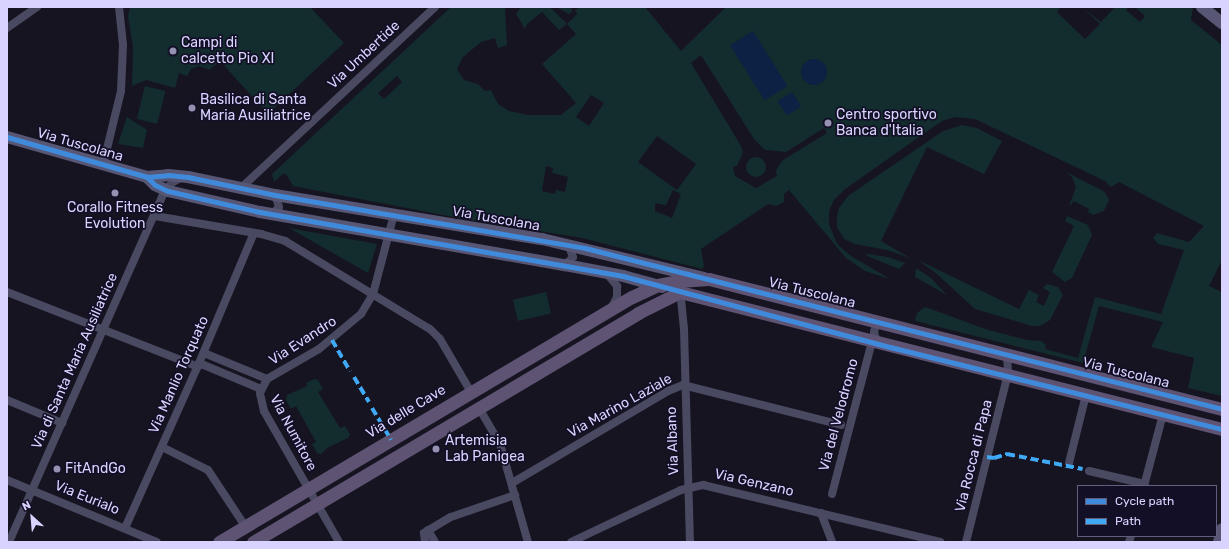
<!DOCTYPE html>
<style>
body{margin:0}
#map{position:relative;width:1229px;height:549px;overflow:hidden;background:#161421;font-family:Rubik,sans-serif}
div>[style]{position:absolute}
.green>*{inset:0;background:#132c2d;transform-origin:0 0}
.round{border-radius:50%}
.water>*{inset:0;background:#0d2144;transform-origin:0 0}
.street>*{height:8px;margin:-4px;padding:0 4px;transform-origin:4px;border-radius:4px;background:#4a4962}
.secondary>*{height:12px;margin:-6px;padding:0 6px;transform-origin:6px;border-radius:6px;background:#575674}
.primary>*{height:13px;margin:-6.5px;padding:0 6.5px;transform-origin:6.5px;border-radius:6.5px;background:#5e5373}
.quiet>*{height:4px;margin-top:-2px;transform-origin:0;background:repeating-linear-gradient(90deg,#3fa9f5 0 8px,transparent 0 12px)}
.cycleway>*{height:5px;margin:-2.5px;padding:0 2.5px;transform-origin:2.5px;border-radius:2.5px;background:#408adc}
.dots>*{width:11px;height:11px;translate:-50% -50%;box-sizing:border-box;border:2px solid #130f26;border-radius:50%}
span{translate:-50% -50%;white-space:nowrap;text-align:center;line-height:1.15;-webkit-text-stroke:3.5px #130f26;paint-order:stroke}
.poi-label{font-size:14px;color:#d9d4ff}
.left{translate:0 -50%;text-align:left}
.street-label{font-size:14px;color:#d9d4ff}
.frame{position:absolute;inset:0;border:8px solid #d9d4ff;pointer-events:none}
.legend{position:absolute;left:1077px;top:485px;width:140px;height:52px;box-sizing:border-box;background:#130f26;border:1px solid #625e7d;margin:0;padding:5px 7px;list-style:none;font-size:12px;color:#d9d4ff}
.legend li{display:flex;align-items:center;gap:8px;height:20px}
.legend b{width:20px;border:1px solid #625e7d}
.north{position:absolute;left:12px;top:497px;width:40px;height:40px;-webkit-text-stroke:3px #130f26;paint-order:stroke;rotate:334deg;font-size:11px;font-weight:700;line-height:16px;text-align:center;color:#d9d4ff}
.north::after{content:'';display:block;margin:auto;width:14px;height:18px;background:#d9d4ff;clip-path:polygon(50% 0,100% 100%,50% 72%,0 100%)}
</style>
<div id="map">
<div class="green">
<i style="clip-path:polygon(130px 7px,310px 7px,344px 43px,268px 114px,220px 61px,209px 70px,199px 66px,191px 69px,187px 76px,179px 73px,175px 88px,146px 80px,132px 86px,133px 47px,128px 16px)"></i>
<i style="clip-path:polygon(evenodd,451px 7px,505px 7px,507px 45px,498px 48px,495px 38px,481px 42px,463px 57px,457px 69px,464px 80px,478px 84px,485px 91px,491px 90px,498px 104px,509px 111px,528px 115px,561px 115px,576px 103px,542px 64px,576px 34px,567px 24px,559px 30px,542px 12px,527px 24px,525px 29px,516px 14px,521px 7px,550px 7px,567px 24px,577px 14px,575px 11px,579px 7px,645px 7px,681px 51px,726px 7px,1061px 7px,1057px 12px,1085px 39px,1100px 24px,1082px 7px,1101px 22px,1115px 7px,1129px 7px,1126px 10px,1140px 22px,1145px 16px,1135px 7px,1193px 7px,1191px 20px,1222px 45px,1222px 260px,1209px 286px,1222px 292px,1222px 396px,1188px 388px,1194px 358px,1151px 347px,1163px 322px,1099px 306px,1083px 363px,915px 321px,917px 313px,925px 307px,931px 309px,985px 329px,1027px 340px,1041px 341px,1046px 345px,1045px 349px,1078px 358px,1095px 297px,1161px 314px,1184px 250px,1158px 244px,1153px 238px,1157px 233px,1189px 242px,1204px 226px,1119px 182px,1111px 187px,1105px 181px,975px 119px,955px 117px,942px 121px,845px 189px,834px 200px,829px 211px,829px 224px,837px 244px,851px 256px,890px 279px,865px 271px,846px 258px,789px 190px,784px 194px,784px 202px,776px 206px,768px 204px,701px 249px,704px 266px,702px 269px,582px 238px,453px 217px,293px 186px,286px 174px,283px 174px,274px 182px,272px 174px,451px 7px,701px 55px,754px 139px,765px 150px,786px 152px,824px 128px,827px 133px,783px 160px,776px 170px,777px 176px,756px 188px,735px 176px,733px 167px,737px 166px,743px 152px,741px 146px,691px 63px,701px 55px,451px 7px,397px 76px,402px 82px,384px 99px,378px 93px,397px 76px,451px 7px,591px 95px,604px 103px,589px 126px,576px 117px,591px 95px,451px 7px,657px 136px,696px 164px,677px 190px,638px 162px,657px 136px,451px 7px,546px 166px,553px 168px,552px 173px,568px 177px,565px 192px,556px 190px,555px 194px,542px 191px,546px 166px,451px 7px,673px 190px,681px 194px,672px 218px,655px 211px,655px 203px,666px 205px,673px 190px)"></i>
<i style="clip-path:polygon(556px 7px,571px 7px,572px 12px,569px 14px)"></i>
<i style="left:145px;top:86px;width:21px;height:34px;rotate:14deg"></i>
<i style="clip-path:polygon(127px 117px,147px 130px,143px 148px,118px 144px)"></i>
<i style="clip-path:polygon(962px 125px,977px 128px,1002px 141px,984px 174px,927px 147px,881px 241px,910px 258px,887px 250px,855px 244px,844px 239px,837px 227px,837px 217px,839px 208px,848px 196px,943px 131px)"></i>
<i class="round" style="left:746px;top:157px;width:20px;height:20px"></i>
<i style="clip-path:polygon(1066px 172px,1105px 192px,1109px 200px,1104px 211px,1093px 215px,1088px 212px,1089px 209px,1074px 201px,1069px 206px,1076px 187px,1072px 177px)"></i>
<i style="clip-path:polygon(1067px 216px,1088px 225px,1092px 235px,1072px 278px,1065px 282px,1052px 272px,1074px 226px,1065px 221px)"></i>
<i style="clip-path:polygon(289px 228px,377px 244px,368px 273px)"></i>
<i style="clip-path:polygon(869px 254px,888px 257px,905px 263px,899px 269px,865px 255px)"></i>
<i style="clip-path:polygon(918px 260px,1019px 309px,1029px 290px,1039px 295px,1036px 302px,1044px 306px,1050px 292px,1043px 288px,1047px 284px,1058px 287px,1063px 295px,1050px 320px,1040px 326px,1032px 326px,975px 309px,937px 274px)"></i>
<i style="clip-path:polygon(916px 268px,931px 278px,947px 295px,915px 277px)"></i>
<i style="left:546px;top:292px;width:22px;height:34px;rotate:77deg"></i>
<i style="clip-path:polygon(314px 379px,318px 380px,323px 389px,318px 392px,340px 428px,345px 426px,350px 434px,348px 438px,327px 448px,321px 454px,317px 453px,312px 444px,316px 442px,296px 406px,291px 409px,286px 400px,287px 395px,307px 386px,306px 383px)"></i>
</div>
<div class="water">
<i style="left:753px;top:31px;width:65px;height:27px;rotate:58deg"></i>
<i class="round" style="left:801px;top:59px;width:26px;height:26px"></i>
<i style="left:792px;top:92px;width:17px;height:17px;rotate:57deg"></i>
</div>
<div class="street">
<i style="left:7px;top:28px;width:37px;rotate:-35deg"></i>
<i style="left:103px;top:165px;width:76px;rotate:-76.3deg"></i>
<i style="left:121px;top:91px;width:46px;rotate:-87.5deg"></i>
<i style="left:123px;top:45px;width:38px;rotate:-96deg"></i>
<i style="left:241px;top:188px;width:265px;rotate:-43deg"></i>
<i style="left:271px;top:215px;width:11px;rotate:-45deg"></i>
<i style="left:279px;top:207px;width:13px;rotate:-108deg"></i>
<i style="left:155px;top:216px;width:108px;rotate:9.6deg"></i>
<i style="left:261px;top:234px;width:25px;rotate:16deg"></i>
<i style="left:285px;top:241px;width:170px;rotate:31.3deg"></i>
<i style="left:430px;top:329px;width:14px;rotate:45deg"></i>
<i style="left:440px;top:339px;width:61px;rotate:59.7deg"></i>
<i style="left:565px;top:265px;width:11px;rotate:-45deg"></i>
<i style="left:573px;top:257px;width:14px;rotate:-111deg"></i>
<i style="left:607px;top:274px;width:16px;rotate:50deg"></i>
<i style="left:617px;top:286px;width:11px;rotate:90deg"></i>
<i style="left:617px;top:297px;width:11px;rotate:117deg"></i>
<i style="left:680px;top:289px;width:40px;rotate:84.3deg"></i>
<i style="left:684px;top:329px;width:213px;rotate:88.4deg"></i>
<i style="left:7px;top:292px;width:205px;rotate:21.4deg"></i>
<i style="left:877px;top:322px;width:10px;rotate:107deg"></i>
<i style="left:874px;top:332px;width:11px;rotate:75deg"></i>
<i style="left:204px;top:353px;width:68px;rotate:22.4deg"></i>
<i style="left:199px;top:363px;width:67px;rotate:22.8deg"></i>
<i style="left:7px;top:400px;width:60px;rotate:22.7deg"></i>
<i style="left:479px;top:408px;width:42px;rotate:59.7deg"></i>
<i style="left:500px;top:444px;width:102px;rotate:74.1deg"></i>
<i style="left:162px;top:447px;width:51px;rotate:26.6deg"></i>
<i style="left:208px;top:470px;width:67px;rotate:56.5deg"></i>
<i style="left:1069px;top:463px;width:70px;rotate:-76deg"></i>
<i style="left:1089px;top:471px;width:57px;rotate:13.1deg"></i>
<i style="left:7px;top:480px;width:162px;rotate:22.5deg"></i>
<i style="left:512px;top:483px;width:181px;rotate:-30.5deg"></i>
<i style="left:668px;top:391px;width:16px;rotate:-22deg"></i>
<i style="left:683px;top:385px;width:163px;rotate:14.2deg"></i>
<i style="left:1144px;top:486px;width:74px;rotate:-75.2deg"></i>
<i style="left:832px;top:494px;width:157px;rotate:-75.3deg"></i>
<i style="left:821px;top:513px;width:31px;rotate:69deg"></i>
<i style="left:125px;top:528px;width:181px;rotate:-65.8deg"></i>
<i style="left:199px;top:363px;width:141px;rotate:-67.1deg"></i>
<i style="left:428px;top:530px;width:14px;rotate:60deg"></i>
<i style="left:9px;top:542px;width:385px;rotate:-66.1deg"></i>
<i style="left:165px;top:190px;width:11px;rotate:-45deg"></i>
<i style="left:173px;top:182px;width:10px;rotate:-29deg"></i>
<i style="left:339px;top:542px;width:151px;rotate:-119.8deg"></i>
<i style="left:264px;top:411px;width:18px;rotate:-103deg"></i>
<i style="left:260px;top:393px;width:16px;rotate:-63deg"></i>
<i style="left:267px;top:379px;width:60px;rotate:-30deg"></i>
<i style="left:319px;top:349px;width:55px;rotate:-39.8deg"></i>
<i style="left:361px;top:314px;width:23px;rotate:-59deg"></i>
<i style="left:373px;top:294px;width:83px;rotate:-75.3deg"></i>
<i style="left:425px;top:542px;width:9px;rotate:-96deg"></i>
<i style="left:424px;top:533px;width:31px;rotate:-31deg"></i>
<i style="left:451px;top:517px;width:68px;rotate:-19deg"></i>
<i style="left:571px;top:542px;width:122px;rotate:-25.3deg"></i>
<i style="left:681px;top:490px;width:23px;rotate:-13deg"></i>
<i style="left:703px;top:485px;width:244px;rotate:13.5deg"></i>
<i style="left:966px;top:542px;width:174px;rotate:-76deg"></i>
<i style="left:1008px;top:373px;width:18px;rotate:-93deg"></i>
<i style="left:1129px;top:542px;width:6px;rotate:-72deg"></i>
</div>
<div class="secondary">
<i style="left:1202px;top:7px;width:26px;rotate:39deg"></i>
<i style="left:7px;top:137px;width:146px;rotate:15.9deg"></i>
<i style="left:147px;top:177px;width:21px;rotate:-5deg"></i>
<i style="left:168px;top:175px;width:20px;rotate:6deg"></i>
<i style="left:188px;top:177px;width:89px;rotate:11.7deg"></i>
<i style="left:275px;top:195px;width:271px;rotate:9.4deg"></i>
<i style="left:542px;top:239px;width:167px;rotate:13.5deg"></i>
<i style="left:147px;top:177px;width:11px;rotate:45deg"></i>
<i style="left:155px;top:185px;width:14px;rotate:25deg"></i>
<i style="left:168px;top:191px;width:94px;rotate:12.9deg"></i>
<i style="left:260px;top:212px;width:310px;rotate:9.9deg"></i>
<i style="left:565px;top:265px;width:59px;rotate:10.7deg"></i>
<i style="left:623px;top:276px;width:41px;rotate:15.4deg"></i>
<i style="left:1219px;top:542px;width:13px;rotate:-77deg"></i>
</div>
<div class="primary">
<i style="left:219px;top:542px;width:480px;rotate:-30.7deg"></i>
<i style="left:632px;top:297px;width:29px;rotate:-25deg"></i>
<i style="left:658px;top:285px;width:21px;rotate:-11deg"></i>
<i style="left:679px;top:281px;width:30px;rotate:-4deg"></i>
<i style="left:709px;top:279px;width:529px;rotate:14.22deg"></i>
<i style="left:253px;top:542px;width:448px;rotate:-30.7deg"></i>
<i style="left:638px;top:313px;width:47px;rotate:-26.6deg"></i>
<i style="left:680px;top:292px;width:559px;rotate:14.19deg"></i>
</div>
<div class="quiet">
<i style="left:332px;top:340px;width:36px;rotate:60deg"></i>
<i style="left:354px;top:377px;width:29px;rotate:59deg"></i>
<i style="left:372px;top:408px;width:37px;rotate:59deg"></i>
<i style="left:987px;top:457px;width:7px;rotate:8deg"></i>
<i style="left:994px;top:458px;width:14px;rotate:-17deg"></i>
<i style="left:1007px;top:454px;width:77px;rotate:11.2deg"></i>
</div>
<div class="cycleway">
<i style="left:7px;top:137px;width:146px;rotate:15.9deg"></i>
<i style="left:147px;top:177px;width:21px;rotate:-5deg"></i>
<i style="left:168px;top:175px;width:20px;rotate:6deg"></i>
<i style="left:188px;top:177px;width:89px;rotate:11.7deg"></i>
<i style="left:275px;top:195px;width:314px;rotate:9.7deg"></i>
<i style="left:585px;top:248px;width:657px;rotate:14.18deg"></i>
<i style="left:147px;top:177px;width:11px;rotate:45deg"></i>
<i style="left:155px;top:185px;width:14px;rotate:25deg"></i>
<i style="left:168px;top:191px;width:94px;rotate:12.9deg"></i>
<i style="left:260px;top:212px;width:369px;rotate:10deg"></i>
<i style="left:623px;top:276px;width:276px;rotate:14.9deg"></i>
<i style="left:890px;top:347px;width:342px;rotate:13.9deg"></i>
</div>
<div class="dots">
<i style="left:173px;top:51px;background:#9591b1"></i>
<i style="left:192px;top:108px;background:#9591b1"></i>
<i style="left:828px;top:123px;background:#9591b1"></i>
<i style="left:115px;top:193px;background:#9591b1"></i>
<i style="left:436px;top:449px;background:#9591b1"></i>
<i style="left:57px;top:469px;background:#9591b1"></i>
</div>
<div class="poi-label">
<span class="left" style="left:181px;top:51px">Campi di<br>calcetto Pio XI</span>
<span class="left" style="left:200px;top:108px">Basilica di Santa<br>Maria Ausiliatrice</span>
<span class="left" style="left:836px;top:123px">Centro sportivo<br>Banca d'Italia</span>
<span style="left:115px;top:216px">Corallo Fitness<br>Evolution</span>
<span class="left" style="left:445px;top:449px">Artemisia<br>Lab Panigea</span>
<span class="left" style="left:65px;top:469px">FitAndGo</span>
</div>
<div class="street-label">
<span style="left:364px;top:55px;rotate:-43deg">Via Umbertide</span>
<span style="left:80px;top:145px;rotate:16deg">Via Tuscolana</span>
<span style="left:496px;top:219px;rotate:10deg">Via Tuscolana</span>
<span style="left:812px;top:293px;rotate:14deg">Via Tuscolana</span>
<span style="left:303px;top:341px;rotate:-33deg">Via Evandro</span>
<span style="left:75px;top:361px;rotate:-66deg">Via di Santa Maria Ausiliatrice</span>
<span style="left:1126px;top:373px;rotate:14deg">Via Tuscolana</span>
<span style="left:179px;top:375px;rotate:-66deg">Via Manlio Torquato</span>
<span style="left:620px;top:406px;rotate:-29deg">Via Marino Laziale</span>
<span style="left:406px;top:412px;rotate:-31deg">Via delle Cave</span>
<span style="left:839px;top:415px;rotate:-75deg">Via del Velodromo</span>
<span style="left:293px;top:433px;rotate:62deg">Via Numitore</span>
<span style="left:673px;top:441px;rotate:-92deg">Via Albano</span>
<span style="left:974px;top:456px;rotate:-76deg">Via Rocca di Papa</span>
<span style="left:754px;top:483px;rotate:13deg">Via Genzano</span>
<span style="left:87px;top:498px;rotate:22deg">Via Eurialo</span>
</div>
<div class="frame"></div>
<ul class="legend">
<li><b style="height:5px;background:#408adc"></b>Cycle path</li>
<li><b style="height:5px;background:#3fa9f5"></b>Path</li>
</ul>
<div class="north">N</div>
</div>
